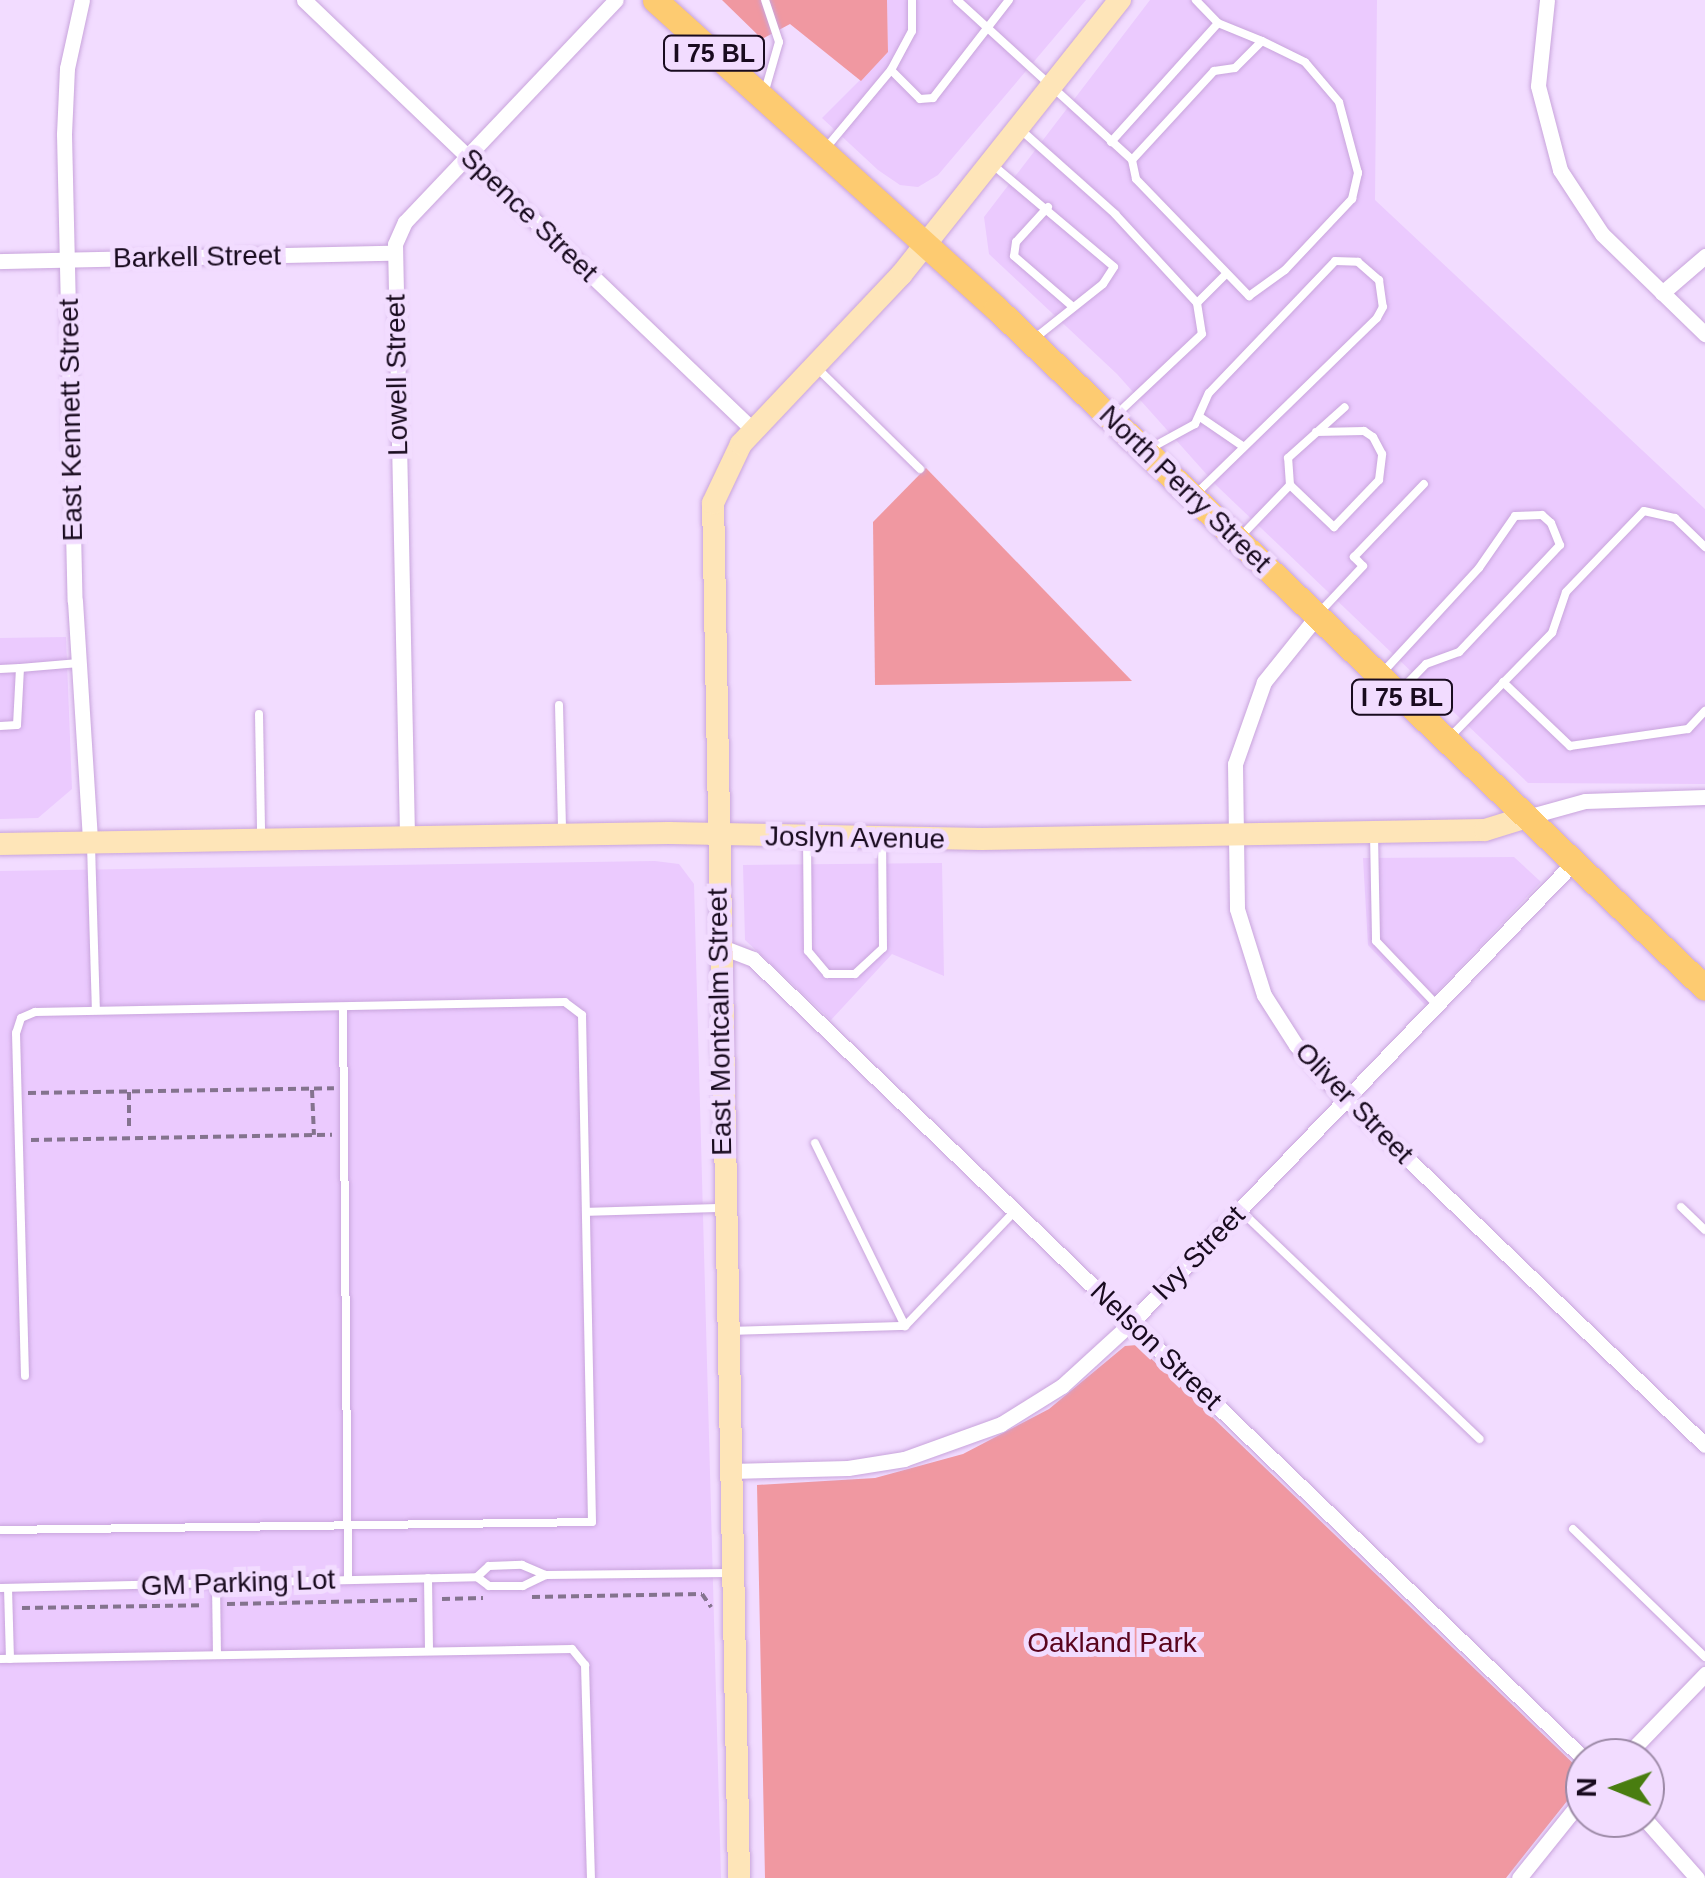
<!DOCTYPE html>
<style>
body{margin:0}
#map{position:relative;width:1705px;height:1878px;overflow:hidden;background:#f2dcff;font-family:Arial,sans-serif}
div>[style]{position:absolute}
.built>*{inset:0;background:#ebcafe}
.green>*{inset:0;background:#f098a1}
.path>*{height:4px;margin-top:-2px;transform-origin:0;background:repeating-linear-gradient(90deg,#84738e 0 8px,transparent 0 13px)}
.roads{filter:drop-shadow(0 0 2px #c8a4dc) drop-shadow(0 0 2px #c8a4dc)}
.lane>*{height:8px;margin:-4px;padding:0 4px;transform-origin:4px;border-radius:4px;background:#fff}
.street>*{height:15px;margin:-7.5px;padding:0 7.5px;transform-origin:7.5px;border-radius:7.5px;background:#fff}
.secondary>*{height:22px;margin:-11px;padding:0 11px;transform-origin:11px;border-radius:11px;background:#fee5b8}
.primary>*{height:25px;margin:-12.5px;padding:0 12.5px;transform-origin:12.5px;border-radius:12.5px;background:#fdcb71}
span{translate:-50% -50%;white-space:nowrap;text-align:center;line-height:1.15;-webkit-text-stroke:10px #f2dcff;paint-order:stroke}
.shield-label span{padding:2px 8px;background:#f2dcff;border:2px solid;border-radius:8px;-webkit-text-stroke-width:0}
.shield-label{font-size:25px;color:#190b1f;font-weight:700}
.street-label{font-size:28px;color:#190b1f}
.park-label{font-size:28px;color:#5a041d}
.north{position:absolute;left:1565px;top:1738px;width:100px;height:100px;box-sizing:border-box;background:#f2dcff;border:2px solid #9b88a5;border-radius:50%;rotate:271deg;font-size:28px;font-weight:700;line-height:40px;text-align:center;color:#190b1f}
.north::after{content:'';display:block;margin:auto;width:35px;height:45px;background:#497d10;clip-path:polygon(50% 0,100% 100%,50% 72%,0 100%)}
</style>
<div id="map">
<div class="built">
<i style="clip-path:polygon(887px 0,1086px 0,938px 175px,918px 187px,900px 185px,878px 170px,822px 118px,888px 52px)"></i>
<i style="clip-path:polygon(1150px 0,1377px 0,1375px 200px,1705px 509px,1705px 784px,1528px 783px,1217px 486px,1117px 374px,989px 254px,984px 217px)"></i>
<i style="clip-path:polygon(66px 637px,72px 789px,38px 818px,0 819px,0 638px)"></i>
<i style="clip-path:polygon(1514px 857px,1541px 882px,1425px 1005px,1368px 945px,1363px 858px)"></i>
<i style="clip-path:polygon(655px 861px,679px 864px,694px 884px,721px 1878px,0 1878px,0 871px)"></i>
<i style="clip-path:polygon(942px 863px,944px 976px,892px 954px,831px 1020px,745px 940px,743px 865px)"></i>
</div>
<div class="green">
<i style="clip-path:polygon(722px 0,887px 0,888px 52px,861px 81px,790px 24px,762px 39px)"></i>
<i style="clip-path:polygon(926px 468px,1132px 681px,875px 685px,873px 522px)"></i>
<i style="clip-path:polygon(1137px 1345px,1577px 1767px,1579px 1786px,1506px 1878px,765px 1878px,757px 1485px,875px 1478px,963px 1454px,1049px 1409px,1125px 1346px)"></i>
</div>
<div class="path">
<i style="left:312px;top:1090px;width:45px;rotate:87.5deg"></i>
<i style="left:129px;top:1092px;width:35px;rotate:90deg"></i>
<i style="left:28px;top:1093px;width:306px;rotate:-0.9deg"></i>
<i style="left:31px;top:1140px;width:301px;rotate:-1deg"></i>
<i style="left:532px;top:1597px;width:170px;rotate:-1deg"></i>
<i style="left:702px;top:1594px;width:16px;rotate:55deg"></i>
<i style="left:442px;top:1599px;width:41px;rotate:-1.4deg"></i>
<i style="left:227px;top:1604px;width:191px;rotate:-1.2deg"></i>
<i style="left:22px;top:1608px;width:181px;rotate:-0.9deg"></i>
</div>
<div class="roads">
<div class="lane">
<i style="left:957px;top:0;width:237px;rotate:42.4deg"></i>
<i style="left:1132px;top:160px;width:121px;rotate:-47.3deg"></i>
<i style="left:1214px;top:71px;width:21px;rotate:-8deg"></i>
<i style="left:1235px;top:68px;width:38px;rotate:-45deg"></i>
<i style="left:1262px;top:41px;width:48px;rotate:-157.8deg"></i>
<i style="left:1218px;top:23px;width:32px;rotate:-134deg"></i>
<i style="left:891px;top:70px;width:41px;rotate:45deg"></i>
<i style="left:920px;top:99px;width:13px;rotate:-4deg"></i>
<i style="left:933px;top:98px;width:124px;rotate:-52.2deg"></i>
<i style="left:764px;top:94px;width:54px;rotate:-73.9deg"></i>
<i style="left:779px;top:42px;width:44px;rotate:-108.4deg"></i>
<i style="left:1022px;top:131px;width:125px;rotate:41.7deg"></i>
<i style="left:1115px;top:214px;width:121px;rotate:47.3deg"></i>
<i style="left:1197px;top:303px;width:31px;rotate:81deg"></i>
<i style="left:1202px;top:334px;width:118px;rotate:136.7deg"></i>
<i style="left:1111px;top:142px;width:160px;rotate:-48deg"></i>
<i style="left:826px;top:148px;width:102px;rotate:-50.2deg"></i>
<i style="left:891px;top:70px;width:44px;rotate:-61.7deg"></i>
<i style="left:912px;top:31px;width:31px;rotate:-90deg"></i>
<i style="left:1132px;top:160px;width:19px;rotate:78deg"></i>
<i style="left:1136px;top:179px;width:163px;rotate:46deg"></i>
<i style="left:1249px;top:296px;width:44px;rotate:-35.8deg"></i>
<i style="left:1285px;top:270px;width:98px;rotate:-46.7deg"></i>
<i style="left:1352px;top:199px;width:27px;rotate:-77deg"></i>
<i style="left:1358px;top:173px;width:73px;rotate:-105deg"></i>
<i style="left:1339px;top:102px;width:52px;rotate:-130.4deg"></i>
<i style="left:1305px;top:62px;width:48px;rotate:-154deg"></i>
<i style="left:993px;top:165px;width:158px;rotate:40.1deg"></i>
<i style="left:1114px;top:267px;width:20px;rotate:123deg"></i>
<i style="left:1103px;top:284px;width:87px;rotate:141.5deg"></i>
<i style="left:1048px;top:207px;width:47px;rotate:132.4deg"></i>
<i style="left:1016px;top:242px;width:14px;rotate:98deg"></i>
<i style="left:1014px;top:256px;width:78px;rotate:40.8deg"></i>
<i style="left:1197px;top:303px;width:40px;rotate:-45deg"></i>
<i style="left:818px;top:369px;width:143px;rotate:44.4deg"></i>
<i style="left:1200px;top:417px;width:53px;rotate:34.3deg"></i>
<i style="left:1151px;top:448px;width:50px;rotate:-28.6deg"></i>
<i style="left:1195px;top:424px;width:34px;rotate:-66deg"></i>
<i style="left:1209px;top:393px;width:182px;rotate:-46.3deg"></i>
<i style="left:1335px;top:261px;width:23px;rotate:2deg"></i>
<i style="left:1358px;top:262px;width:28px;rotate:41deg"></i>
<i style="left:1379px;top:280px;width:27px;rotate:82deg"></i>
<i style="left:1383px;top:307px;width:13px;rotate:119deg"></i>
<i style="left:1377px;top:318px;width:251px;rotate:135.8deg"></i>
<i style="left:1290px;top:485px;width:27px;rotate:-94deg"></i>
<i style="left:1288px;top:458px;width:76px;rotate:-41.8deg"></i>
<i style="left:1241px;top:536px;width:71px;rotate:-46.1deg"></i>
<i style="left:1290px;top:485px;width:61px;rotate:43.7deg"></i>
<i style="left:1334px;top:527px;width:65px;rotate:-46.2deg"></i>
<i style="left:1379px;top:480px;width:26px;rotate:-83deg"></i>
<i style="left:1382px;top:454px;width:19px;rotate:-118deg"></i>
<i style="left:1373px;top:437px;width:11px;rotate:-146deg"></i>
<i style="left:1364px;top:431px;width:48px;rotate:178.8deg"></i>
<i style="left:1320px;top:612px;width:63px;rotate:-46.9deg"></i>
<i style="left:1363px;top:566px;width:13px;rotate:-135deg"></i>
<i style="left:1354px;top:557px;width:101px;rotate:-46.2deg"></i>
<i style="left:20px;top:668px;width:59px;rotate:-4.8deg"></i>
<i style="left:0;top:669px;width:20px;rotate:-3deg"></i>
<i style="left:20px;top:668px;width:57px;rotate:93deg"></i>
<i style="left:17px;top:725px;width:17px;rotate:177deg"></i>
<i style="left:1384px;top:671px;width:140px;rotate:-47.3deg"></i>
<i style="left:1479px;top:568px;width:63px;rotate:-55.3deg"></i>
<i style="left:1515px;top:516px;width:27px;rotate:-2deg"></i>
<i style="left:1542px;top:515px;width:12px;rotate:42deg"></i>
<i style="left:1551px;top:523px;width:24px;rotate:68deg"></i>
<i style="left:1560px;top:545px;width:147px;rotate:133.3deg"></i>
<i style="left:1459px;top:652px;width:35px;rotate:160deg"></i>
<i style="left:1426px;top:664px;width:36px;rotate:134deg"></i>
<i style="left:1503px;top:682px;width:93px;rotate:43.7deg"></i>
<i style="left:1570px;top:746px;width:119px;rotate:-8.2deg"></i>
<i style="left:1688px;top:729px;width:25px;rotate:-47deg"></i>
<i style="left:559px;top:705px;width:124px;rotate:88.6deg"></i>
<i style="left:259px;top:714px;width:120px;rotate:89deg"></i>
<i style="left:1450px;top:737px;width:146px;rotate:-45.6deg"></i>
<i style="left:1552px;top:633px;width:43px;rotate:-71.1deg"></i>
<i style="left:1566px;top:592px;width:112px;rotate:-46.1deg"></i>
<i style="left:1644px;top:511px;width:32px;rotate:13deg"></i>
<i style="left:1675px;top:518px;width:42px;rotate:44deg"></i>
<i style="left:1374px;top:834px;width:107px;rotate:88.9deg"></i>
<i style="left:1376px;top:941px;width:88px;rotate:46.4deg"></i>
<i style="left:807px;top:837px;width:114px;rotate:89.5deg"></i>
<i style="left:808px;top:951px;width:30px;rotate:50deg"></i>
<i style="left:827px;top:974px;width:28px"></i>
<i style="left:855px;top:974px;width:38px;rotate:-43deg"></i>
<i style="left:883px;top:948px;width:109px;rotate:-90.5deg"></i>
<i style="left:91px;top:845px;width:165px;rotate:88.3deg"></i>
<i style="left:343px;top:1008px;width:572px;rotate:89.5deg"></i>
<i style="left:815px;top:1143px;width:204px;rotate:63.8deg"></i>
<i style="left:1681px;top:1207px;width:33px;rotate:44deg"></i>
<i style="left:1241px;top:1211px;width:330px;rotate:43.7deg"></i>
<i style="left:586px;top:1212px;width:136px;rotate:-1.7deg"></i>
<i style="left:732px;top:1331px;width:173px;rotate:-1.7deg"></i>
<i style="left:905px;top:1326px;width:158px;rotate:-46.3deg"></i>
<i style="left:1573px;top:1529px;width:184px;rotate:44.1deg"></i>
<i style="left:0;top:1530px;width:592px;rotate:-0.77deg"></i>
<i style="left:592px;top:1522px;width:507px;rotate:-91.13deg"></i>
<i style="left:582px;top:1015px;width:21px;rotate:-143deg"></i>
<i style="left:565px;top:1002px;width:530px;rotate:178.92deg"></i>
<i style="left:35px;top:1012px;width:15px;rotate:157deg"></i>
<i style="left:21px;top:1018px;width:16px;rotate:108deg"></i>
<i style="left:16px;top:1033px;width:343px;rotate:88.5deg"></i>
<i style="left:477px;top:1577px;width:16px;rotate:-43deg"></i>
<i style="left:489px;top:1566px;width:33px;rotate:-2deg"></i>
<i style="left:522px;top:1565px;width:26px;rotate:23deg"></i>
<i style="left:428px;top:1578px;width:73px;rotate:89.2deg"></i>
<i style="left:216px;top:1584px;width:71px;rotate:89.2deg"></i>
<i style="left:0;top:1588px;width:477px;rotate:-1.3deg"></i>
<i style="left:477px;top:1577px;width:15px;rotate:37deg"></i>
<i style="left:489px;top:1586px;width:34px"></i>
<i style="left:523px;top:1586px;width:25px;rotate:-26deg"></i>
<i style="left:546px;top:1575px;width:184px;rotate:-0.6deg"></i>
<i style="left:8px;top:1588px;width:71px;rotate:88.4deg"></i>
<i style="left:0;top:1659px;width:572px;rotate:-1deg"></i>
<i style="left:572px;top:1649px;width:21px;rotate:51deg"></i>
<i style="left:585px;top:1665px;width:213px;rotate:88.4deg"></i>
</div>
<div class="street">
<i style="left:82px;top:0;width:70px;rotate:102.4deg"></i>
<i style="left:67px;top:68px;width:66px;rotate:92.6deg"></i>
<i style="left:64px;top:134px;width:467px;rotate:88.7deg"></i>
<i style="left:75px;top:601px;width:241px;rotate:86.4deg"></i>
<i style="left:304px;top:0;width:622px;rotate:43.76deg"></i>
<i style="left:1547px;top:0;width:86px;rotate:96deg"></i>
<i style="left:1538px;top:86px;width:87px;rotate:75.3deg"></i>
<i style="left:1560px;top:170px;width:77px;rotate:56.7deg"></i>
<i style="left:1602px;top:234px;width:144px;rotate:44.2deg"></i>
<i style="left:0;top:261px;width:394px;rotate:-1.2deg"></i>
<i style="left:1662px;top:293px;width:57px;rotate:-40.7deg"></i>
<i style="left:1317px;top:616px;width:85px;rotate:128.8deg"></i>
<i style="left:1264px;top:682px;width:87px;rotate:109.5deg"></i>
<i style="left:1235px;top:764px;width:145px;rotate:89.2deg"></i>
<i style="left:1237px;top:909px;width:90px;rotate:72.6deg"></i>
<i style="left:1264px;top:995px;width:59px;rotate:57.4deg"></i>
<i style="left:1296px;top:1045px;width:53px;rotate:48.8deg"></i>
<i style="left:1331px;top:1085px;width:519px;rotate:43.91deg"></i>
<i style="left:1527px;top:817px;width:60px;rotate:-15.4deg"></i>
<i style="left:1585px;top:801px;width:120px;rotate:-1.9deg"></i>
<i style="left:407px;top:836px;width:592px;rotate:-91.16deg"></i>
<i style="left:395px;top:244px;width:24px;rotate:-66deg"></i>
<i style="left:405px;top:222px;width:306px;rotate:-46.5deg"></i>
<i style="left:719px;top:946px;width:36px;rotate:21deg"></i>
<i style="left:753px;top:959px;width:1155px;rotate:43.91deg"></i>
<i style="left:730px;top:1471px;width:118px;rotate:-1.5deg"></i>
<i style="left:848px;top:1468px;width:57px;rotate:-9.1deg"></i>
<i style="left:904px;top:1459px;width:103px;rotate:-19.8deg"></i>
<i style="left:1001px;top:1424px;width:72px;rotate:-31.9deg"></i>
<i style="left:1062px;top:1386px;width:93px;rotate:-42.4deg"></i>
<i style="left:1131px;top:1323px;width:639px;rotate:-46.14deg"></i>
<i style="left:1624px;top:1758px;width:117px;rotate:-46deg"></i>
<i style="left:1644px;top:1818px;width:80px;rotate:48.5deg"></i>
<i style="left:1519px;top:1878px;width:105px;rotate:-51.2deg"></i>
</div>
<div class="secondary">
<i style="left:0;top:844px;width:669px;rotate:-0.94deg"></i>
<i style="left:669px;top:833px;width:313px;rotate:1.1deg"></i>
<i style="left:982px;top:839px;width:503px;rotate:-1.03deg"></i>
<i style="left:1485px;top:830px;width:44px;rotate:-17.2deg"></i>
<i style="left:739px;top:1878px;width:1375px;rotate:-91.08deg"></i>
<i style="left:713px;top:503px;width:65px;rotate:-64.6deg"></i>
<i style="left:741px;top:444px;width:233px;rotate:-46.6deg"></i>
<i style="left:901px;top:275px;width:352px;rotate:-51.5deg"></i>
</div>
<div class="primary">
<i style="left:655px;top:0;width:460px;rotate:42.1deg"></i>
<i style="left:996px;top:308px;width:982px;rotate:43.8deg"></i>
</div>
</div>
<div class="shield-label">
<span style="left:714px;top:53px">I 75 BL</span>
<span style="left:1402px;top:697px">I 75 BL</span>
</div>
<div class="street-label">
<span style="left:529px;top:215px;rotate:44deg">Spence Street</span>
<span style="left:197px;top:257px;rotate:-1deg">Barkell Street</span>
<span style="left:397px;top:375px;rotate:-91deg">Lowell Street</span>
<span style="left:71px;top:420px;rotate:-91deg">East Kennett Street</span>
<span style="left:1185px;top:489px;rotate:44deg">North Perry Street</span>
<span style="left:855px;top:838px;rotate:1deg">Joslyn Avenue</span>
<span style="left:720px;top:1022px;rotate:-91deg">East Montcalm Street</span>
<span style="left:1354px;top:1103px;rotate:46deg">Oliver Street</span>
<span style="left:1199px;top:1253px;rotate:-46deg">Ivy Street</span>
<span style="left:1156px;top:1346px;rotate:44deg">Nelson Street</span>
<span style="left:238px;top:1583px;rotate:-2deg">GM Parking Lot</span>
</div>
<div class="park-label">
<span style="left:1112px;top:1643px">Oakland Park</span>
</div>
<div class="north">N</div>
</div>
